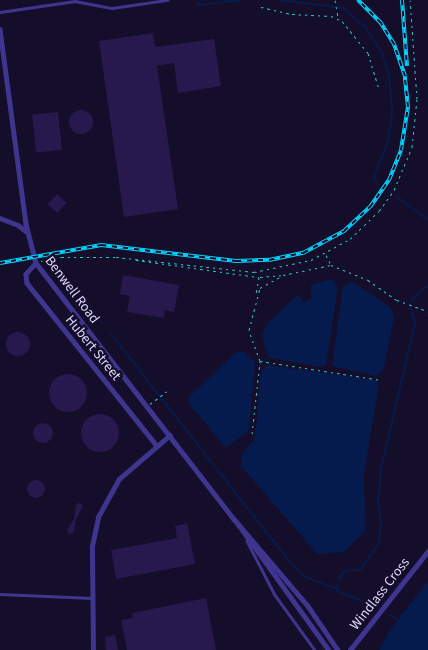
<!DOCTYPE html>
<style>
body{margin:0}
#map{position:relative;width:428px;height:650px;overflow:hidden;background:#150e2b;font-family:"Source Sans 3",sans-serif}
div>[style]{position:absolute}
.water>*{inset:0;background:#051b4d}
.stream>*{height:2px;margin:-1px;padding:0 1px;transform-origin:1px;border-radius:1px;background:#051b4d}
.building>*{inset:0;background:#27184e;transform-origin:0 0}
.round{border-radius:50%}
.path>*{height:1px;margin-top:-0.5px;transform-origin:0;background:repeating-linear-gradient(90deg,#24c7c8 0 2.5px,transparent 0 6.5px)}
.lane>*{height:2.5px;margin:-1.25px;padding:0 1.25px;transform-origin:1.25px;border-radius:1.25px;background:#3e358f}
.street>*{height:4.5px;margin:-2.25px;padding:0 2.25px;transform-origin:2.25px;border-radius:2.25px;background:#3e358f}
.rail>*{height:4px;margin-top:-2px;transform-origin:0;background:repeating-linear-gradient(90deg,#150e2b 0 5.5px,#05d6ff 0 11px);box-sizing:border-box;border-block:1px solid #05d6ff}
span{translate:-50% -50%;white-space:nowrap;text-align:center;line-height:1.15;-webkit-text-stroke:5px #150e2b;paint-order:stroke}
.street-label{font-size:14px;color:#dfd9ff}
</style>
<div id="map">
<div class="water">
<i style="clip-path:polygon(332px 279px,338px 287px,326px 365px,321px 367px,269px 358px,262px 335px,267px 324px,298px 294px,303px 302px,311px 299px,311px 285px)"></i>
<i style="clip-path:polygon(351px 281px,390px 307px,394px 317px,384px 368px,377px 376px,332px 366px,343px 286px)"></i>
<i style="clip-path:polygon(243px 351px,255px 362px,249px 430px,226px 448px,190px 405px,189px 397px,235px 353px)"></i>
<i style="clip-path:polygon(267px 365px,375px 380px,379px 384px,364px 473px,365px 531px,344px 552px,317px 554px,241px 466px,242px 455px,255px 438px,261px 371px)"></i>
<i style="clip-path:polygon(428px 581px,428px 650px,380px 650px,388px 633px)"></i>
</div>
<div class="stream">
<i style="left:280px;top:0;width:64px;rotate:7.2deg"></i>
<i style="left:343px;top:8px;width:30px;rotate:41deg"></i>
<i style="left:366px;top:28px;width:30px;rotate:57deg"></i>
<i style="left:382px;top:53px;width:24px;rotate:73deg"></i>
<i style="left:389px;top:76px;width:38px;rotate:85deg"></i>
<i style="left:392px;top:114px;width:27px;rotate:98deg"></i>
<i style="left:388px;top:141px;width:39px;rotate:111deg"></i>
<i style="left:374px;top:177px;width:8px;rotate:60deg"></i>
<i style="left:196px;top:2px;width:5px;rotate:37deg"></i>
<i style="left:200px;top:5px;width:41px;rotate:-7deg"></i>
<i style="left:396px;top:196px;width:40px;rotate:37deg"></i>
<i style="left:411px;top:301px;width:23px;rotate:-43deg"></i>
<i style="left:91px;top:308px;width:18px;rotate:52deg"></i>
<i style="left:111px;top:334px;width:296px;rotate:51.9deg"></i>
<i style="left:294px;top:567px;width:16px;rotate:40deg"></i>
<i style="left:306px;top:577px;width:31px;rotate:21deg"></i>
<i style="left:338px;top:579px;width:11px;rotate:-49deg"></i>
<i style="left:345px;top:571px;width:16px;rotate:-7deg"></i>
<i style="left:361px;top:569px;width:32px;rotate:-55deg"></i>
<i style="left:379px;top:543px;width:20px;rotate:-84deg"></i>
<i style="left:381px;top:523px;width:20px;rotate:-99deg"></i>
<i style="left:378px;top:503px;width:34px;rotate:-85deg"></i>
<i style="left:381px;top:469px;width:150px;rotate:-76.9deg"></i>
<i style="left:415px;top:323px;width:17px;rotate:-107deg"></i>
<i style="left:336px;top:584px;width:7px;rotate:82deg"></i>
<i style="left:337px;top:591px;width:40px;rotate:22deg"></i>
<i style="left:390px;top:615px;width:10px;rotate:29deg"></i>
</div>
<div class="building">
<i style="clip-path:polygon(153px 33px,155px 47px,214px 39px,221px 86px,178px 93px,174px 63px,157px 66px,178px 209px,124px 217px,99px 41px)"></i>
<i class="round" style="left:69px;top:110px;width:24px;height:24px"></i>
<i style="left:58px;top:112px;width:38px;height:26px;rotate:84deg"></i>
<i style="left:57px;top:194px;width:13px;height:14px;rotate:42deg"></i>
<i style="clip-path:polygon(123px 275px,179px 285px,174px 312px,165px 310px,164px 318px,127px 312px,130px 296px,120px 294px)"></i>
<i class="round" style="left:6px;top:332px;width:24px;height:24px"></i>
<i class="round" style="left:49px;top:374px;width:38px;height:38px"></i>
<i class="round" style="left:81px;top:414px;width:38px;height:38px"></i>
<i class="round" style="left:33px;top:423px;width:20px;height:20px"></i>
<i class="round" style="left:27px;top:480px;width:18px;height:18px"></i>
<i style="clip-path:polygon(80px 503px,83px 506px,76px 519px,74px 532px,69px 535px,67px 530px,74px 519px,76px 504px)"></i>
<i style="clip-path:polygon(187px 523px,195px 564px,116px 579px,111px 550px,177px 538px,175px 526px)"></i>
<i style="clip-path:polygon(206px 598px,216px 650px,127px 650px,121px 620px,133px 618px,132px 613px)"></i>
<i style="clip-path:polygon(115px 635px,118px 650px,106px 650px,105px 637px)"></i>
</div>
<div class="path">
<i style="left:335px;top:0;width:17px;rotate:80deg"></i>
<i style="left:261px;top:7px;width:32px;rotate:13deg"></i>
<i style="left:292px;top:14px;width:39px;rotate:3deg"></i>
<i style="left:331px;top:16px;width:12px;rotate:24deg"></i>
<i style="left:342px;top:21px;width:41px;rotate:50.9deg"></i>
<i style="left:368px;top:53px;width:39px;rotate:73deg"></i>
<i style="left:326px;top:255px;width:11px;rotate:63deg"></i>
<i style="left:136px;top:260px;width:124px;rotate:7.9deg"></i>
<i style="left:259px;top:277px;width:17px;rotate:100deg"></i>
<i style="left:41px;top:261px;width:20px;rotate:-11deg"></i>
<i style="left:61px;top:257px;width:55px"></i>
<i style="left:116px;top:257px;width:139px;rotate:6.2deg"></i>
<i style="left:254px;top:272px;width:58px;rotate:-11.9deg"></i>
<i style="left:311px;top:260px;width:44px;rotate:-28.3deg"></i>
<i style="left:350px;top:239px;width:40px;rotate:-44deg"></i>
<i style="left:379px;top:211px;width:26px;rotate:-54deg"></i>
<i style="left:394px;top:190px;width:47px;rotate:-67.3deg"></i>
<i style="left:412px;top:147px;width:48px;rotate:-84.1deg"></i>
<i style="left:417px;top:99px;width:99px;rotate:-94deg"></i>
<i style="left:260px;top:277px;width:21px;rotate:-5deg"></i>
<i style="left:260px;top:361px;width:123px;rotate:8.9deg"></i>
<i style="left:150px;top:404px;width:21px;rotate:-37deg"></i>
<i style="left:252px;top:434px;width:73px;rotate:-83.7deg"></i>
<i style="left:260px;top:361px;width:33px;rotate:-110deg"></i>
<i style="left:249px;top:330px;width:43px;rotate:-75.3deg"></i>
<i style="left:260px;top:288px;width:26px;rotate:-29deg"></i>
<i style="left:283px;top:275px;width:49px;rotate:-11.8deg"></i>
<i style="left:331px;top:265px;width:40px;rotate:22deg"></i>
<i style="left:368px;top:280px;width:35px;rotate:35deg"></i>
<i style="left:397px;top:300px;width:33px;rotate:20deg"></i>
</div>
<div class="lane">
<i style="left:0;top:12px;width:76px;rotate:-8.3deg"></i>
<i style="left:75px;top:1px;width:38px;rotate:11deg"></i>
<i style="left:112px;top:8px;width:56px;rotate:-8.3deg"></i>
<i style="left:247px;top:541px;width:61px;rotate:62.6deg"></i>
<i style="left:275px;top:595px;width:68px;rotate:54deg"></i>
<i style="left:0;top:594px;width:92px;rotate:2.5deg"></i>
</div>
<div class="street">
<i style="left:0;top:29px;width:197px;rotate:82.4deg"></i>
<i style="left:26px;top:224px;width:40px;rotate:75.6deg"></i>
<i style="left:36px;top:263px;width:324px;rotate:52.3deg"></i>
<i style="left:234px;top:519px;width:114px;rotate:49.6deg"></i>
<i style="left:308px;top:606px;width:53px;rotate:55.7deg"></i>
<i style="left:0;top:218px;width:19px;rotate:21deg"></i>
<i style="left:18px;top:225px;width:11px;rotate:38deg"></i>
<i style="left:36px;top:263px;width:15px;rotate:132deg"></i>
<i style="left:26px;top:274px;width:9px;rotate:84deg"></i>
<i style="left:27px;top:283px;width:208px;rotate:51.4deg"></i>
<i style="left:238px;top:524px;width:155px;rotate:54.2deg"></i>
<i style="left:93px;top:650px;width:104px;rotate:-90.6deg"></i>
<i style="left:92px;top:546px;width:30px;rotate:-78deg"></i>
<i style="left:98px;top:517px;width:43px;rotate:-61.1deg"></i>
<i style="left:119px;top:479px;width:67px;rotate:-40.8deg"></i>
<i style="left:350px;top:650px;width:126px;rotate:-51.8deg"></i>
</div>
<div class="rail">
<i style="left:402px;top:0;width:66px;rotate:85.7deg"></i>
<i style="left:0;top:263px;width:103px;rotate:-10.1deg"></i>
<i style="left:101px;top:245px;width:136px;rotate:6.8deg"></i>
<i style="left:236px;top:261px;width:33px;rotate:-2deg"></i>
<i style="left:269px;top:260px;width:35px;rotate:-12deg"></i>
<i style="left:303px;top:253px;width:47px;rotate:-28.2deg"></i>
<i style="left:344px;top:231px;width:35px;rotate:-43deg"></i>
<i style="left:370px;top:207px;width:33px;rotate:-55deg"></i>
<i style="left:389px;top:180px;width:32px;rotate:-68deg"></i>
<i style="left:401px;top:150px;width:44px;rotate:-80.8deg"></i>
<i style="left:408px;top:107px;width:31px;rotate:-96deg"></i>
<i style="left:405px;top:76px;width:34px;rotate:-109deg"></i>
<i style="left:394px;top:44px;width:25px;rotate:-122deg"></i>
<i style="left:381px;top:23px;width:33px;rotate:-135deg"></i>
<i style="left:81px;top:338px;width:40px;rotate:47deg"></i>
</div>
<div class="street-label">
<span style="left:72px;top:290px;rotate:53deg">Benwell Road</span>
<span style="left:93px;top:348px;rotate:51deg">Hubert Street</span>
<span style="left:380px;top:594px;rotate:-52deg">Windlass Cross</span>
</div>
</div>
